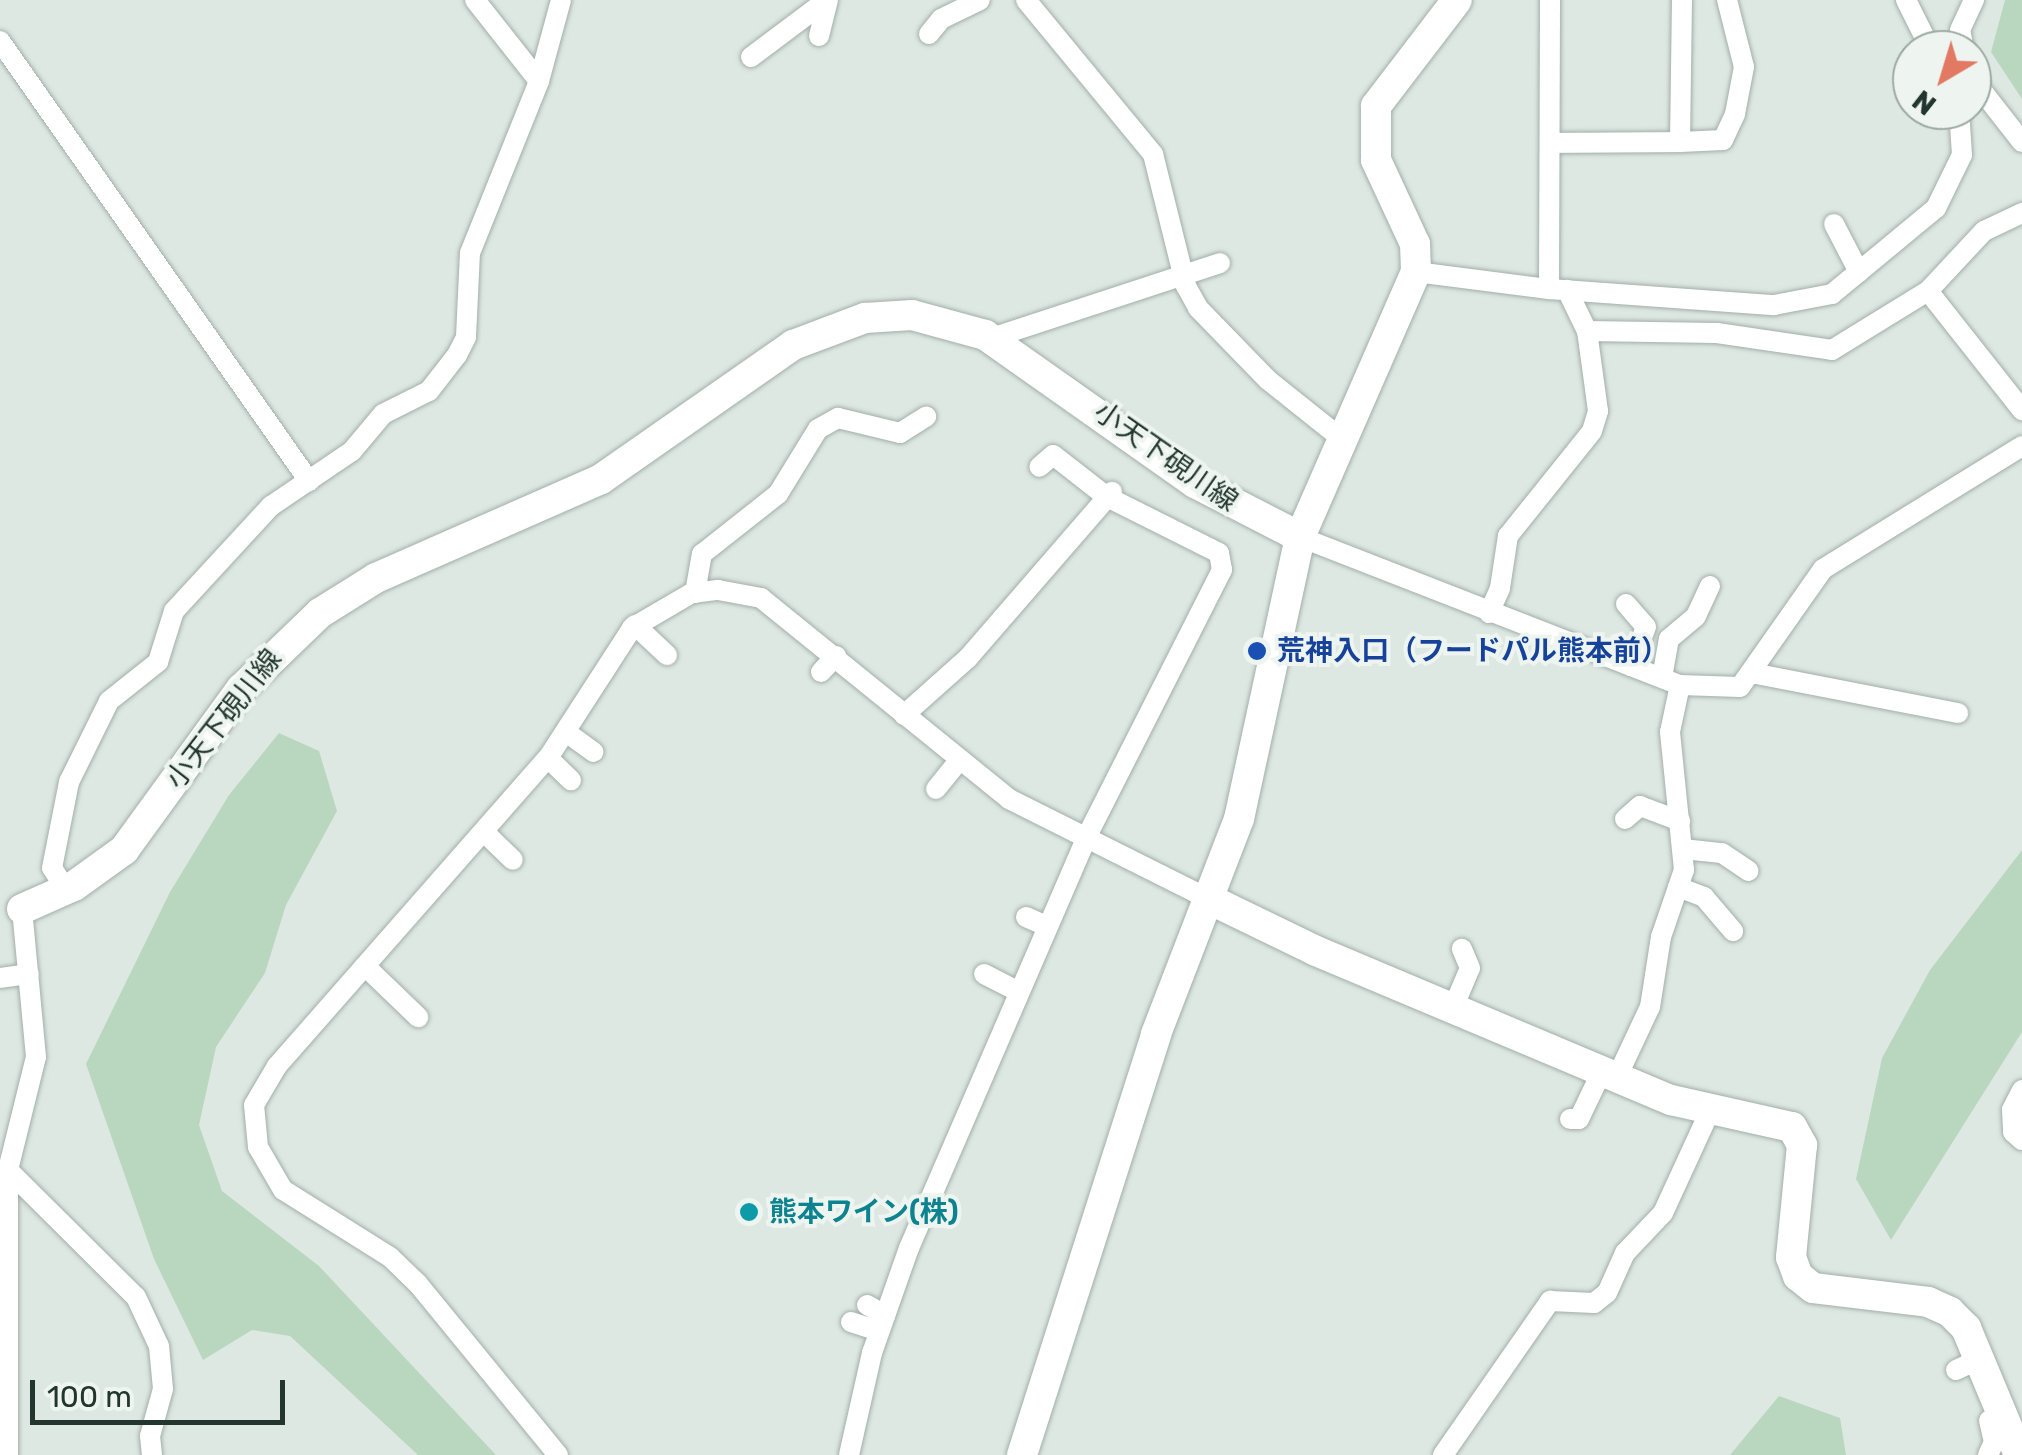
<!DOCTYPE html>
<meta charset="utf-8">
<style>
body{margin:0}
#map{position:relative;width:2022px;height:1455px;overflow:hidden;background:#dee8e3;font-family:Rubik,"Noto Sans JP",sans-serif}
div>[style]{position:absolute}
.green>*{inset:0;background:#b9d7bf}
.roads{filter:drop-shadow(0 0 2px #a2afa9) drop-shadow(0 0 2px #a2afa9)}
.street>*{height:20px;margin:-10px;padding:0 10px;transform-origin:10px;border-radius:10px;background:#fff}
.secondary>*{height:30px;margin:-15px;padding:0 15px;transform-origin:15px;border-radius:15px;background:#fff}
.dots>*{width:28px;height:28px;translate:-50% -50%;box-sizing:border-box;border:5px solid #eef5f1;border-radius:50%}
span{translate:-50% -50%;white-space:nowrap;text-align:center;line-height:1.15;-webkit-text-stroke:8px #eef5f1;paint-order:stroke}
.street-label{font-size:28px;color:#22362f}
.transit-label{font-size:28px;color:#164399;font-weight:700}
.left{translate:0 -50%;text-align:left}
.culture-label{font-size:28px;color:#0d838f;font-weight:700}
.north{position:absolute;left:1892px;top:30px;width:100px;height:100px;box-sizing:border-box;background:#eef5f1;border:2px solid #9ca9a3;border-radius:50%;rotate:218deg;font-size:28px;font-weight:700;line-height:40px;text-align:center;color:#22362f}
.north::after{content:'';display:block;margin:auto;width:35px;height:45px;background:#e17963;clip-path:polygon(50% 0,100% 100%,50% 72%,0 100%)}
.scale{position:absolute;left:30px;top:1380px;width:255px;height:45px;box-sizing:border-box;border:5px solid #22362f;border-top:0;padding-left:12px;font-size:30px;line-height:35px;white-space:nowrap;color:#22362f;-webkit-text-stroke:8px #eef5f1;paint-order:stroke}
</style>
<div id="map">
<div class="green">
<i style="clip-path:polygon(2005px 0,2022px 0,2022px 99px,1991px 52px)"></i>
<i style="clip-path:polygon(279px 733px,319px 751px,337px 811px,286px 905px,265px 973px,216px 1047px,199px 1125px,222px 1191px,319px 1266px,496px 1455px,418px 1455px,290px 1336px,252px 1330px,203px 1360px,154px 1259px,86px 1064px,170px 892px,229px 795px)"></i>
<i style="clip-path:polygon(2022px 850px,2022px 1032px,1891px 1240px,1856px 1179px,1882px 1058px,1930px 970px)"></i>
<i style="clip-path:polygon(1779px 1396px,1840px 1418px,1846px 1455px,1730px 1455px)"></i>
</div>
<div class="roads">
<div class="street">
<i style="left:475px;top:0;width:103px;rotate:51.7deg"></i>
<i style="left:1026px;top:0;width:200px;rotate:50.5deg"></i>
<i style="left:1153px;top:154px;width:136px;rotate:76deg"></i>
<i style="left:1186px;top:286px;width:25px;rotate:61deg"></i>
<i style="left:1198px;top:308px;width:100px;rotate:45.8deg"></i>
<i style="left:1268px;top:380px;width:95px;rotate:38.6deg"></i>
<i style="left:1906px;top:0;width:56px;rotate:63.4deg"></i>
<i style="left:929px;top:34px;width:19px;rotate:-51deg"></i>
<i style="left:941px;top:19px;width:43px;rotate:-26deg"></i>
<i style="left:819px;top:36px;width:37px;rotate:-76deg"></i>
<i style="left:0;top:41px;width:538px;rotate:54.92deg"></i>
<i style="left:1964px;top:50px;width:20px;rotate:-101deg"></i>
<i style="left:1960px;top:30px;width:33px;rotate:-65deg"></i>
<i style="left:751px;top:57px;width:95px;rotate:-36.9deg"></i>
<i style="left:1972px;top:78px;width:81px;rotate:52deg"></i>
<i style="left:1680px;top:142px;width:43px;rotate:-2.7deg"></i>
<i style="left:1723px;top:140px;width:29px;rotate:-65deg"></i>
<i style="left:1735px;top:114px;width:48px;rotate:-79.2deg"></i>
<i style="left:1744px;top:67px;width:69px;rotate:-104.2deg"></i>
<i style="left:1550px;top:143px;width:130px;rotate:-0.4deg"></i>
<i style="left:1680px;top:142px;width:142px;rotate:-89.2deg"></i>
<i style="left:1834px;top:224px;width:54px;rotate:62.5deg"></i>
<i style="left:1416px;top:272px;width:134px;rotate:7.3deg"></i>
<i style="left:1549px;top:289px;width:289px;rotate:-89.8deg"></i>
<i style="left:1549px;top:289px;width:226px;rotate:4.1deg"></i>
<i style="left:1774px;top:305px;width:59px;rotate:-10.7deg"></i>
<i style="left:1832px;top:294px;width:135px;rotate:-39.6deg"></i>
<i style="left:1936px;top:208px;width:59px;rotate:-63.9deg"></i>
<i style="left:1962px;top:155px;width:45px;rotate:-93.8deg"></i>
<i style="left:1928px;top:291px;width:152px;rotate:51.7deg"></i>
<i style="left:1587px;top:331px;width:130px;rotate:0.9deg"></i>
<i style="left:1717px;top:333px;width:116px;rotate:8.4deg"></i>
<i style="left:1832px;top:350px;width:113px;rotate:-31.6deg"></i>
<i style="left:1928px;top:291px;width:82px;rotate:-47deg"></i>
<i style="left:1984px;top:231px;width:42px;rotate:-25.3deg"></i>
<i style="left:992px;top:338px;width:240px;rotate:-18.2deg"></i>
<i style="left:1300px;top:537px;width:408px;rotate:21.3deg"></i>
<i style="left:1680px;top:685px;width:60px;rotate:1.9deg"></i>
<i style="left:1740px;top:687px;width:144px;rotate:-54.9deg"></i>
<i style="left:1823px;top:569px;width:234px;rotate:-31.7deg"></i>
<i style="left:695px;top:593px;width:40px;rotate:-80deg"></i>
<i style="left:702px;top:554px;width:97px;rotate:-38.3deg"></i>
<i style="left:778px;top:494px;width:76px;rotate:-58.4deg"></i>
<i style="left:818px;top:429px;width:23px;rotate:-29deg"></i>
<i style="left:838px;top:418px;width:64px;rotate:13.6deg"></i>
<i style="left:900px;top:433px;width:31px;rotate:-32deg"></i>
<i style="left:1626px;top:604px;width:30px;rotate:49deg"></i>
<i style="left:1646px;top:627px;width:42px;rotate:111deg"></i>
<i style="left:1489px;top:613px;width:27px;rotate:-66deg"></i>
<i style="left:1500px;top:588px;width:53px;rotate:-81.3deg"></i>
<i style="left:1508px;top:536px;width:134px;rotate:-51.3deg"></i>
<i style="left:1592px;top:431px;width:21px;rotate:-73deg"></i>
<i style="left:1598px;top:411px;width:81px;rotate:-97.8deg"></i>
<i style="left:1587px;top:331px;width:46px;rotate:-116deg"></i>
<i style="left:635px;top:625px;width:44px;rotate:43.2deg"></i>
<i style="left:821px;top:672px;width:22px;rotate:-47deg"></i>
<i style="left:1752px;top:673px;width:210px;rotate:11deg"></i>
<i style="left:1662px;top:678px;width:40px;rotate:-80deg"></i>
<i style="left:1669px;top:639px;width:35px;rotate:-40deg"></i>
<i style="left:1696px;top:616px;width:33px;rotate:-65deg"></i>
<i style="left:904px;top:715px;width:86px;rotate:-41.7deg"></i>
<i style="left:968px;top:658px;width:220px;rotate:-49.1deg"></i>
<i style="left:566px;top:732px;width:34px;rotate:36deg"></i>
<i style="left:548px;top:758px;width:32px;rotate:44deg"></i>
<i style="left:936px;top:789px;width:35px;rotate:-51deg"></i>
<i style="left:1625px;top:819px;width:20px;rotate:-41deg"></i>
<i style="left:1640px;top:806px;width:43px;rotate:20.6deg"></i>
<i style="left:484px;top:832px;width:40px;rotate:44deg"></i>
<i style="left:1683px;top:849px;width:39px;rotate:6deg"></i>
<i style="left:1722px;top:853px;width:32px;rotate:34deg"></i>
<i style="left:1678px;top:887px;width:28px;rotate:21deg"></i>
<i style="left:1704px;top:897px;width:45px;rotate:49.5deg"></i>
<i style="left:66px;top:890px;width:26px;rotate:-122deg"></i>
<i style="left:52px;top:868px;width:88px;rotate:-78.8deg"></i>
<i style="left:69px;top:782px;width:90px;rotate:-63.7deg"></i>
<i style="left:109px;top:701px;width:63px;rotate:-38.5deg"></i>
<i style="left:158px;top:662px;width:53px;rotate:-72.6deg"></i>
<i style="left:174px;top:611px;width:143px;rotate:-47.3deg"></i>
<i style="left:271px;top:506px;width:98px;rotate:-34.2deg"></i>
<i style="left:352px;top:451px;width:48px;rotate:-50deg"></i>
<i style="left:383px;top:414px;width:51px;rotate:-26.6deg"></i>
<i style="left:429px;top:391px;width:46px;rotate:-52.1deg"></i>
<i style="left:457px;top:355px;width:20px;rotate:-63deg"></i>
<i style="left:466px;top:337px;width:84px;rotate:-87.3deg"></i>
<i style="left:470px;top:253px;width:185px;rotate:-68.1deg"></i>
<i style="left:539px;top:81px;width:84px;rotate:-74.8deg"></i>
<i style="left:1026px;top:917px;width:22px;rotate:24deg"></i>
<i style="left:365px;top:966px;width:74px;rotate:43.9deg"></i>
<i style="left:984px;top:974px;width:37px;rotate:27deg"></i>
<i style="left:0;top:978px;width:29px;rotate:-8deg"></i>
<i style="left:1453px;top:1008px;width:43px;rotate:-67deg"></i>
<i style="left:1470px;top:968px;width:21px;rotate:-113deg"></i>
<i style="left:1617px;top:1077px;width:77px;rotate:-64.8deg"></i>
<i style="left:1650px;top:1007px;width:71px;rotate:-81.1deg"></i>
<i style="left:1661px;top:937px;width:71px;rotate:-71.1deg"></i>
<i style="left:1684px;top:870px;width:139px;rotate:-95.8deg"></i>
<i style="left:1670px;top:732px;width:48px;rotate:-78deg"></i>
<i style="left:2022px;top:1090px;width:22px;rotate:117deg"></i>
<i style="left:2012px;top:1110px;width:22px;rotate:87deg"></i>
<i style="left:2013px;top:1132px;width:12px;rotate:42deg"></i>
<i style="left:1570px;top:1119px;width:9px"></i>
<i style="left:1579px;top:1119px;width:53px;rotate:-64.4deg"></i>
<i style="left:8px;top:1170px;width:180px;rotate:44.8deg"></i>
<i style="left:136px;top:1297px;width:54px;rotate:64.9deg"></i>
<i style="left:159px;top:1346px;width:43px;rotate:84.7deg"></i>
<i style="left:163px;top:1389px;width:49px;rotate:105.5deg"></i>
<i style="left:150px;top:1436px;width:19px;rotate:84deg"></i>
<i style="left:867px;top:1305px;width:21px;rotate:29deg"></i>
<i style="left:851px;top:1322px;width:29px;rotate:18deg"></i>
<i style="left:1956px;top:1370px;width:26px;rotate:-25deg"></i>
<i style="left:8px;top:1455px;width:285px;rotate:-90deg"></i>
<i style="left:8px;top:1170px;width:116px;rotate:-76.1deg"></i>
<i style="left:36px;top:1057px;width:149px;rotate:-95.4deg"></i>
<i style="left:558px;top:1455px;width:221px;rotate:-129.3deg"></i>
<i style="left:418px;top:1284px;width:39px;rotate:-136deg"></i>
<i style="left:390px;top:1257px;width:126px;rotate:-147.9deg"></i>
<i style="left:283px;top:1190px;width:50px;rotate:-120.2deg"></i>
<i style="left:258px;top:1147px;width:42px;rotate:-95.4deg"></i>
<i style="left:254px;top:1105px;width:45px;rotate:-59.5deg"></i>
<i style="left:277px;top:1066px;width:410px;rotate:-48.7deg"></i>
<i style="left:548px;top:758px;width:155px;rotate:-57.1deg"></i>
<i style="left:632px;top:628px;width:69px;rotate:-30.3deg"></i>
<i style="left:692px;top:593px;width:26px;rotate:-7deg"></i>
<i style="left:718px;top:590px;width:44px;rotate:10.5deg"></i>
<i style="left:761px;top:598px;width:319px;rotate:39deg"></i>
<i style="left:1009px;top:799px;width:224px;rotate:26.6deg"></i>
<i style="left:849px;top:1455px;width:105px;rotate:-77.3deg"></i>
<i style="left:872px;top:1353px;width:111px;rotate:-70.6deg"></i>
<i style="left:909px;top:1248px;width:447px;rotate:-66.6deg"></i>
<i style="left:1086px;top:838px;width:301px;rotate:-63.1deg"></i>
<i style="left:1222px;top:570px;width:17px;rotate:-100deg"></i>
<i style="left:1219px;top:553px;width:125px;rotate:-153.4deg"></i>
<i style="left:1107px;top:497px;width:68px;rotate:-142.1deg"></i>
<i style="left:1053px;top:455px;width:18px;rotate:139deg"></i>
<i style="left:1443px;top:1455px;width:188px;rotate:-55.2deg"></i>
<i style="left:1550px;top:1301px;width:44px;rotate:2.6deg"></i>
<i style="left:1594px;top:1303px;width:16px;rotate:-38deg"></i>
<i style="left:1607px;top:1293px;width:44px;rotate:-65.8deg"></i>
<i style="left:1625px;top:1253px;width:55px;rotate:-46.5deg"></i>
<i style="left:1663px;top:1213px;width:112px;rotate:-65.3deg"></i>
<i style="left:1988px;top:1455px;width:14px;rotate:-65deg"></i>
<i style="left:1994px;top:1442px;width:22px;rotate:-103deg"></i>
</div>
<div class="secondary">
<i style="left:1209px;top:899px;width:119px;rotate:25.9deg"></i>
<i style="left:1316px;top:951px;width:385px;rotate:22.8deg"></i>
<i style="left:1671px;top:1100px;width:124px;rotate:12.6deg"></i>
<i style="left:1792px;top:1127px;width:21px;rotate:61deg"></i>
<i style="left:1802px;top:1145px;width:113px;rotate:95.6deg"></i>
<i style="left:1791px;top:1257px;width:20px;rotate:70deg"></i>
<i style="left:1798px;top:1276px;width:19px;rotate:39deg"></i>
<i style="left:1813px;top:1288px;width:116px;rotate:6.9deg"></i>
<i style="left:1928px;top:1302px;width:24px;rotate:24deg"></i>
<i style="left:1950px;top:1312px;width:23px;rotate:45deg"></i>
<i style="left:1966px;top:1328px;width:138px;rotate:67.3deg"></i>
<i style="left:22px;top:909px;width:57px;rotate:-23.9deg"></i>
<i style="left:74px;top:886px;width:62px;rotate:-35.8deg"></i>
<i style="left:124px;top:850px;width:199px;rotate:-54deg"></i>
<i style="left:241px;top:689px;width:110px;rotate:-43.9deg"></i>
<i style="left:320px;top:613px;width:66px;rotate:-32deg"></i>
<i style="left:376px;top:578px;width:246px;rotate:-23.7deg"></i>
<i style="left:601px;top:479px;width:234px;rotate:-34.9deg"></i>
<i style="left:793px;top:345px;width:77px;rotate:-20.6deg"></i>
<i style="left:865px;top:318px;width:47px;rotate:-3.7deg"></i>
<i style="left:912px;top:315px;width:76px;rotate:15.3deg"></i>
<i style="left:985px;top:335px;width:257px;rotate:35.2deg"></i>
<i style="left:1195px;top:483px;width:118px;rotate:27.2deg"></i>
<i style="left:1022px;top:1455px;width:442px;rotate:-72.3deg"></i>
<i style="left:1156px;top:1034px;width:230px;rotate:-68.9deg"></i>
<i style="left:1239px;top:819px;width:289px;rotate:-77.8deg"></i>
<i style="left:1300px;top:537px;width:289px;rotate:-66.4deg"></i>
<i style="left:1416px;top:272px;width:28px;rotate:-92deg"></i>
<i style="left:1415px;top:244px;width:93px;rotate:-114.9deg"></i>
<i style="left:1376px;top:160px;width:54px;rotate:-90deg"></i>
<i style="left:1376px;top:106px;width:133px;rotate:-52.6deg"></i>
</div>
</div>
<div class="dots">
<i style="left:1257px;top:651px;background:#1a4fb4"></i>
<i style="left:749px;top:1212px;background:#0f9aa8"></i>
</div>
<div class="street-label">
<span style="left:1166px;top:457px;rotate:35deg">小天下硯川線</span>
<span style="left:224px;top:719px;rotate:-52deg">小天下硯川線</span>
</div>
<div class="transit-label">
<span class="left" style="left:1277px;top:651px">荒神入口（フードパル熊本前）</span>
</div>
<div class="culture-label">
<span class="left" style="left:769px;top:1212px">熊本ワイン(株)</span>
</div>
<div class="north">N</div>
<div class="scale">100 m</div>
</div>
